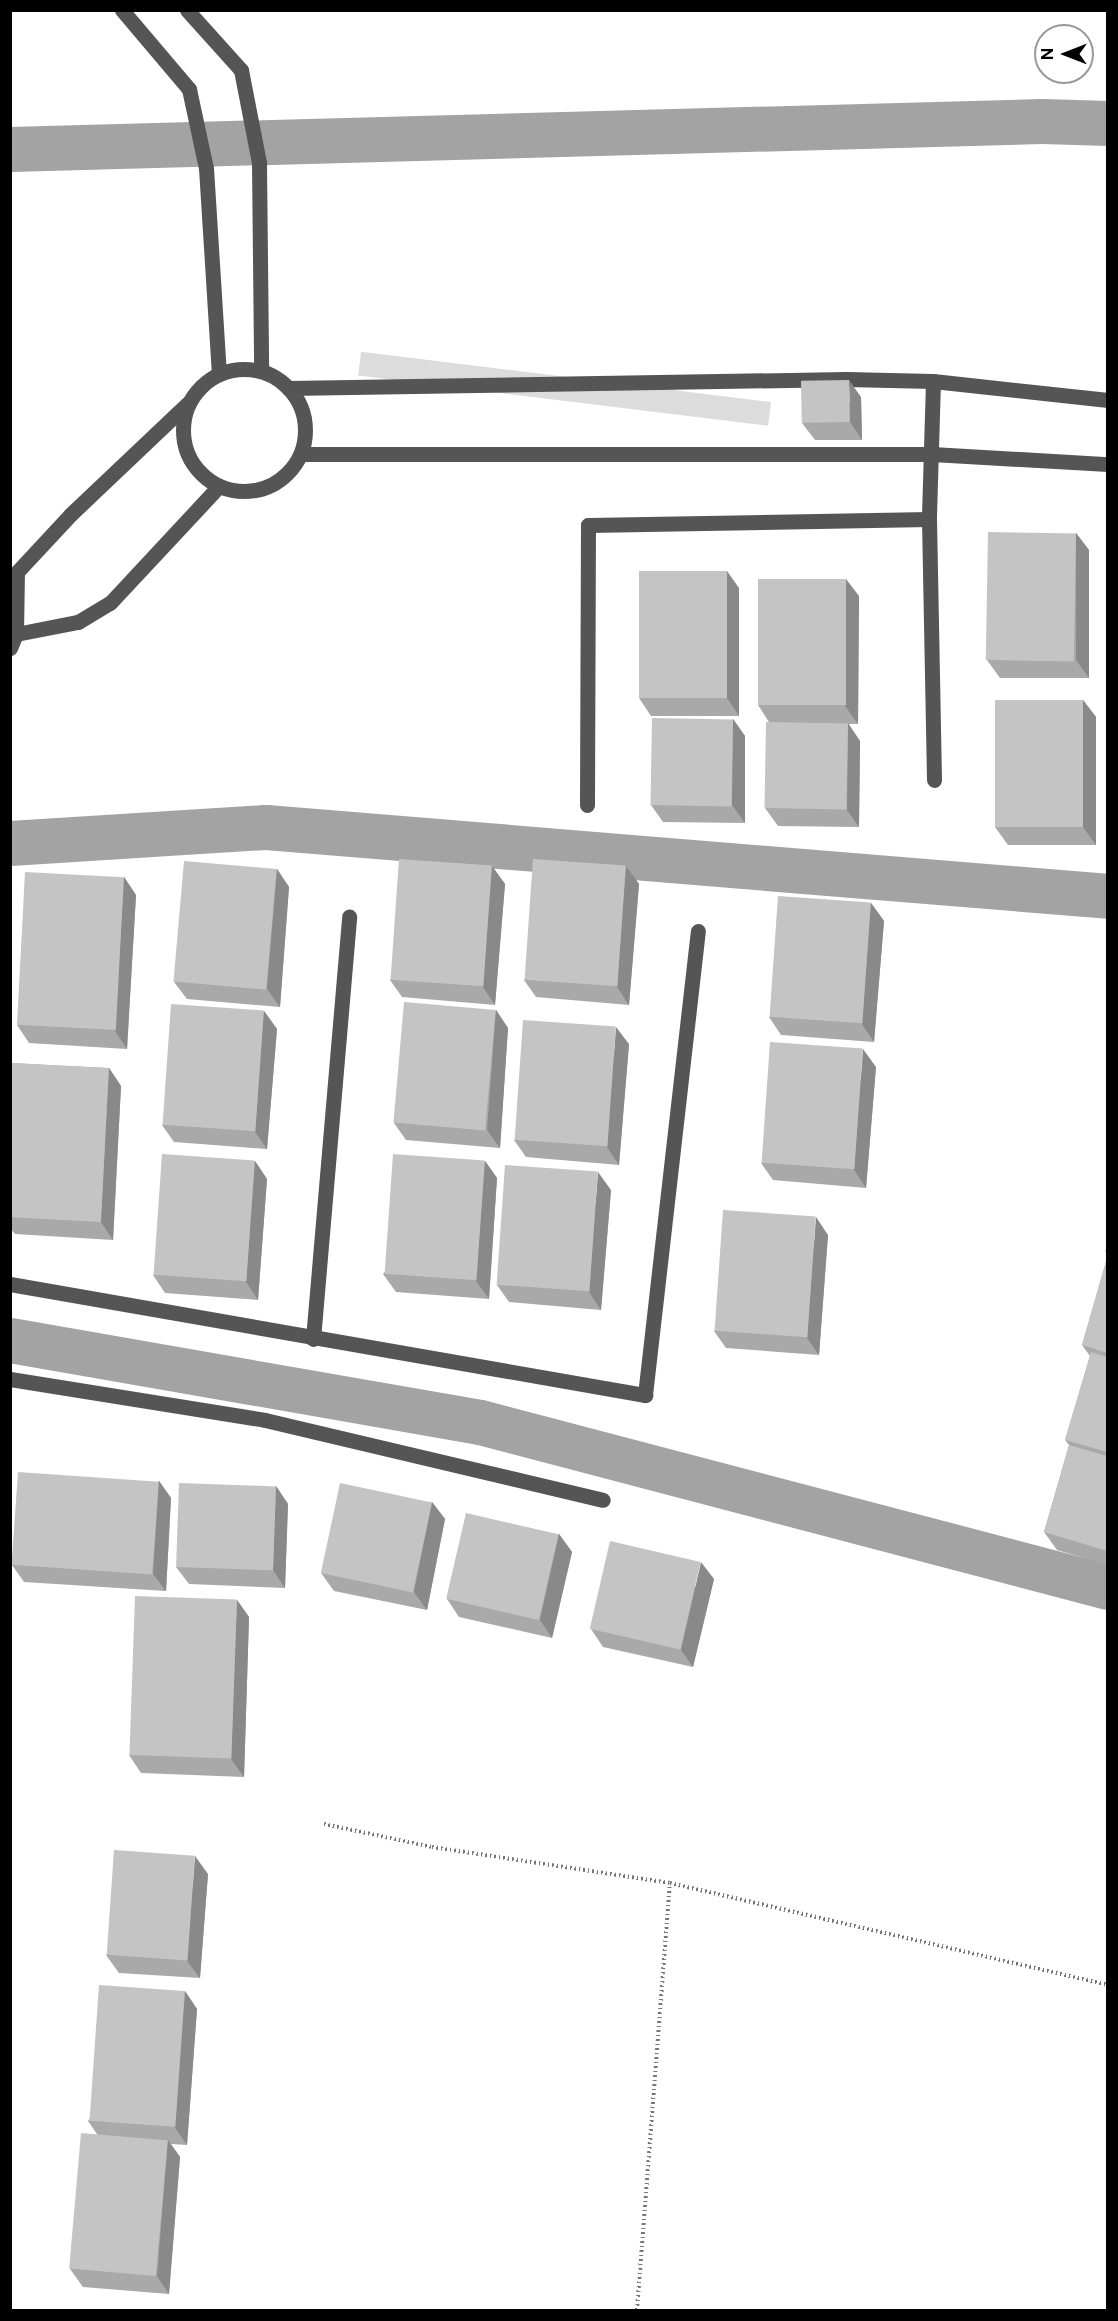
<!DOCTYPE html>
<style>
body{margin:0}
#map{position:relative;width:1118px;height:2321px;overflow:hidden;background:#fff;font-family:"Public Sans",sans-serif}
div>[style]{position:absolute}
.green>*{inset:0;background:#dcdcdc;transform-origin:0 0}
.canal>*{height:45px;margin:-22.5px;padding:0 22.5px;transform-origin:22.5px;border-radius:22.5px;background:#a3a3a3}
.path>*{height:4px;margin-top:-2px;transform-origin:0;background:repeating-linear-gradient(90deg,#777 0 1.5px,transparent 0 4.5px)}
.minor>*{height:15px;margin:-7.5px;padding:0 7.5px;transform-origin:7.5px;border-radius:7.5px;background:#555}
.minor>.ring{margin:-7.5px;padding:0;box-sizing:content-box;background:none;border:15px solid #555;border-radius:50%}
.wall>*{inset:0;background:#a9a9a9}
.shaded-wall>*{inset:0;background:#898989}
.building>*{inset:0;background:#c4c4c4;transform-origin:0 0}
span{translate:-50% -50%;white-space:nowrap;text-align:center;line-height:1.15;-webkit-text-stroke:4.5px #fff;paint-order:stroke}
.frame{position:absolute;inset:0;border:12px solid #000;pointer-events:none}
.north{position:absolute;left:1034px;top:24px;width:60px;height:60px;box-sizing:border-box;background:#fff;border:2px solid #999;border-radius:50%;rotate:270deg;font-size:16px;font-weight:700;line-height:24px;text-align:center;color:#000}
.north::after{content:'';display:block;margin:auto;width:21px;height:27px;background:#000;clip-path:polygon(50% 0,100% 100%,50% 72%,0 100%)}
</style>
<div id="map">
<div class="green">
<i style="left:771px;top:402px;width:24px;height:413px;rotate:97deg"></i>
</div>
<div class="canal">
<i style="left:10px;top:149px;width:1032px;rotate:-1.55deg"></i>
<i style="left:1042px;top:121px;width:66px;rotate:1.7deg"></i>
<i style="left:10px;top:843px;width:256px;rotate:-3.6deg"></i>
<i style="left:266px;top:827px;width:845px;rotate:4.68deg"></i>
<i style="left:10px;top:1340px;width:477px;rotate:9.9deg"></i>
<i style="left:480px;top:1422px;width:649px;rotate:14.72deg"></i>
</div>
<div class="path">
<i style="left:324px;top:1824px;width:110px;rotate:12deg"></i>
<i style="left:432px;top:1847px;width:241px;rotate:8.6deg"></i>
<i style="left:670px;top:1883px;width:450px;rotate:13.1deg"></i>
<i style="left:637px;top:2310px;width:428px;rotate:-85.6deg"></i>
</div>
<div class="minor">
<i style="left:122px;top:10px;width:104px;rotate:49.7deg"></i>
<i style="left:189px;top:89px;width:81px;rotate:77.9deg"></i>
<i style="left:206px;top:168px;width:205px;rotate:86.4deg"></i>
<i style="left:187px;top:10px;width:81px;rotate:48deg"></i>
<i style="left:241px;top:70px;width:95px;rotate:79deg"></i>
<i style="left:259px;top:163px;width:207px;rotate:89.4deg"></i>
<i class="ring" style="left:183px;top:369px;width:107px;height:107px"></i>
<i style="left:933px;top:381px;width:138px;rotate:91.7deg"></i>
<i style="left:929px;top:519px;width:261px;rotate:88.9deg"></i>
<i style="left:288px;top:388px;width:558px;rotate:-0.92deg"></i>
<i style="left:846px;top:379px;width:87px;rotate:1.3deg"></i>
<i style="left:933px;top:381px;width:176px;rotate:6.2deg"></i>
<i style="left:301px;top:454px;width:631px"></i>
<i style="left:932px;top:454px;width:176px;rotate:3.3deg"></i>
<i style="left:16px;top:634px;width:63px;rotate:-11deg"></i>
<i style="left:78px;top:622px;width:37px;rotate:-31deg"></i>
<i style="left:110px;top:603px;width:160px;rotate:-47deg"></i>
<i style="left:10px;top:648px;width:15px;rotate:-67deg"></i>
<i style="left:16px;top:634px;width:62px;rotate:-89.1deg"></i>
<i style="left:17px;top:572px;width:79px;rotate:-47deg"></i>
<i style="left:71px;top:514px;width:160px;rotate:-43.5deg"></i>
<i style="left:587px;top:805px;width:280px;rotate:-89.8deg"></i>
<i style="left:588px;top:525px;width:341px;rotate:-1deg"></i>
<i style="left:10px;top:1284px;width:645px;rotate:9.92deg"></i>
<i style="left:645px;top:1395px;width:467px;rotate:-83.5deg"></i>
<i style="left:313px;top:1339px;width:424px;rotate:-85.1deg"></i>
<i style="left:10px;top:1379px;width:258px;rotate:9.1deg"></i>
<i style="left:265px;top:1420px;width:347px;rotate:13.3deg"></i>
</div>
<div class="wall">
<i style="clip-path:polygon(861px 397px,862px 440px,815px 440px,802px 423px)"></i>
<i style="clip-path:polygon(1076px 533px,1089px 550px,1089px 678px,1000px 678px,987px 660px)"></i>
<i style="clip-path:polygon(739px 588px,739px 716px,651px 716px,639px 698px)"></i>
<i style="clip-path:polygon(859px 596px,858px 724px,848px 724px,860px 741px,859px 827px,778px 826px,765px 808px,769px 722px,758px 705px)"></i>
<i style="clip-path:polygon(1083px 700px,1096px 717px,1096px 845px,1008px 845px,995px 827px)"></i>
<i style="clip-path:polygon(733px 719px,745px 736px,745px 823px,663px 822px,651px 805px)"></i>
<i style="clip-path:polygon(492px 866px,505px 884px,495px 1005px,402px 997px,390px 980px)"></i>
<i style="clip-path:polygon(626px 866px,639px 884px,629px 1005px,536px 997px,524px 980px)"></i>
<i style="clip-path:polygon(277px 869px,289px 887px,280px 1007px,187px 999px,174px 982px)"></i>
<i style="clip-path:polygon(124px 877px,136px 895px,127px 1049px,29px 1043px,17px 1025px)"></i>
<i style="clip-path:polygon(871px 903px,884px 921px,874px 1042px,781px 1035px,769px 1017px)"></i>
<i style="clip-path:polygon(496px 1010px,508px 1028px,500px 1148px,406px 1140px,394px 1123px)"></i>
<i style="clip-path:polygon(264px 1011px,277px 1029px,267px 1149px,174px 1142px,162px 1125px)"></i>
<i style="clip-path:polygon(629px 1044px,619px 1165px,526px 1157px,514px 1140px)"></i>
<i style="clip-path:polygon(11px 1063px,109px 1068px,121px 1086px,113px 1240px,15px 1234px,10px 1228px)"></i>
<i style="clip-path:polygon(876px 1067px,866px 1188px,773px 1180px,761px 1163px)"></i>
<i style="clip-path:polygon(255px 1161px,267px 1179px,258px 1300px,165px 1293px,153px 1275px)"></i>
<i style="clip-path:polygon(485px 1161px,497px 1178px,489px 1299px,396px 1292px,383px 1274px)"></i>
<i style="clip-path:polygon(611px 1190px,601px 1310px,509px 1302px,497px 1285px)"></i>
<i style="clip-path:polygon(828px 1235px,819px 1355px,726px 1348px,714px 1331px)"></i>
<i style="clip-path:polygon(1107px 1258px,1107px 1565px,1057px 1550px,1044px 1532px,1069px 1445px,1065px 1440px,1090px 1356px,1082px 1345px)"></i>
<i style="clip-path:polygon(159px 1481px,171px 1498px,166px 1591px,24px 1582px,12px 1565px)"></i>
<i style="clip-path:polygon(276px 1486px,288px 1504px,285px 1588px,189px 1584px,176px 1567px)"></i>
<i style="clip-path:polygon(432px 1502px,445px 1519px,427px 1610px,334px 1591px,321px 1573px)"></i>
<i style="clip-path:polygon(559px 1534px,572px 1552px,552px 1638px,459px 1617px,447px 1599px)"></i>
<i style="clip-path:polygon(714px 1579px,693px 1667px,603px 1647px,591px 1629px)"></i>
<i style="clip-path:polygon(237px 1600px,249px 1617px,244px 1777px,141px 1773px,129px 1755px)"></i>
<i style="clip-path:polygon(208px 1874px,200px 1978px,119px 1973px,106px 1955px)"></i>
<i style="clip-path:polygon(185px 1991px,197px 2009px,187px 2145px,171px 2144px,180px 2157px,169px 2294px,83px 2287px,70px 2269px,97px 2134px,88px 2121px)"></i>
</div>
<div class="shaded-wall">
<i style="clip-path:polygon(849px 380px,861px 397px,862px 440px,850px 422px)"></i>
<i style="clip-path:polygon(1076px 533px,1089px 550px,1089px 678px,1076px 660px)"></i>
<i style="clip-path:polygon(727px 571px,739px 588px,739px 716px,727px 698px)"></i>
<i style="clip-path:polygon(846px 579px,859px 596px,858px 724px,845px 706px)"></i>
<i style="clip-path:polygon(1083px 700px,1096px 717px,1096px 845px,1083px 827px)"></i>
<i style="clip-path:polygon(733px 719px,745px 736px,745px 823px,732px 805px)"></i>
<i style="clip-path:polygon(848px 723px,860px 741px,859px 827px,847px 810px)"></i>
<i style="clip-path:polygon(492px 866px,505px 884px,495px 1005px,483px 987px)"></i>
<i style="clip-path:polygon(626px 866px,639px 884px,629px 1005px,617px 987px)"></i>
<i style="clip-path:polygon(277px 869px,289px 887px,280px 1007px,267px 989px)"></i>
<i style="clip-path:polygon(124px 877px,136px 895px,127px 1049px,115px 1031px)"></i>
<i style="clip-path:polygon(871px 903px,884px 921px,874px 1042px,862px 1024px)"></i>
<i style="clip-path:polygon(496px 1010px,508px 1028px,500px 1148px,487px 1130px)"></i>
<i style="clip-path:polygon(264px 1011px,277px 1029px,267px 1149px,255px 1132px)"></i>
<i style="clip-path:polygon(616px 1027px,629px 1044px,619px 1165px,607px 1147px)"></i>
<i style="clip-path:polygon(863px 1049px,876px 1067px,866px 1188px,854px 1170px)"></i>
<i style="clip-path:polygon(109px 1068px,121px 1086px,113px 1240px,101px 1222px)"></i>
<i style="clip-path:polygon(255px 1161px,267px 1179px,258px 1300px,246px 1282px)"></i>
<i style="clip-path:polygon(485px 1161px,497px 1178px,489px 1299px,476px 1281px)"></i>
<i style="clip-path:polygon(598px 1172px,611px 1190px,601px 1310px,589px 1292px)"></i>
<i style="clip-path:polygon(816px 1217px,828px 1235px,819px 1355px,807px 1338px)"></i>
<i style="clip-path:polygon(159px 1481px,171px 1498px,166px 1591px,153px 1574px)"></i>
<i style="clip-path:polygon(276px 1486px,288px 1504px,285px 1588px,273px 1570px)"></i>
<i style="clip-path:polygon(432px 1502px,445px 1519px,427px 1610px,414px 1592px)"></i>
<i style="clip-path:polygon(559px 1534px,572px 1552px,552px 1638px,540px 1620px)"></i>
<i style="clip-path:polygon(701px 1562px,714px 1579px,693px 1667px,681px 1650px)"></i>
<i style="clip-path:polygon(237px 1600px,249px 1617px,244px 1777px,231px 1759px)"></i>
<i style="clip-path:polygon(195px 1856px,208px 1874px,200px 1978px,187px 1961px)"></i>
<i style="clip-path:polygon(185px 1991px,197px 2009px,187px 2145px,175px 2128px)"></i>
<i style="clip-path:polygon(168px 2140px,180px 2157px,169px 2294px,157px 2276px)"></i>
</div>
<div class="building">
<i style="left:849px;top:380px;width:42px;height:48px;rotate:89deg"></i>
<i style="left:988px;top:532px;width:88px;height:128px;rotate:1deg"></i>
<i style="left:1106px;top:563px;width:1px;height:127px"></i>
<i style="left:639px;top:571px;width:88px;height:127px"></i>
<i style="left:758px;top:579px;width:88px;height:126px"></i>
<i style="left:995px;top:700px;width:88px;height:127px"></i>
<i style="left:652px;top:718px;width:81px;height:87px;rotate:1deg"></i>
<i style="left:766px;top:722px;width:82px;height:86px;rotate:1deg"></i>
<i style="left:399px;top:859px;width:93px;height:121px;rotate:4deg"></i>
<i style="left:533px;top:859px;width:93px;height:121px;rotate:4deg"></i>
<i style="left:184px;top:861px;width:93px;height:121px;rotate:5deg"></i>
<i style="left:25px;top:872px;width:99px;height:153px;rotate:3deg"></i>
<i style="left:778px;top:896px;width:93px;height:121px;rotate:4deg"></i>
<i style="left:404px;top:1002px;width:92px;height:121px;rotate:5deg"></i>
<i style="left:171px;top:1004px;width:93px;height:121px;rotate:4deg"></i>
<i style="left:523px;top:1020px;width:93px;height:120px;rotate:4deg"></i>
<i style="left:770px;top:1042px;width:93px;height:121px;rotate:4deg"></i>
<i style="left:11px;top:1063px;width:98px;height:154px;rotate:3deg"></i>
<i style="left:162px;top:1154px;width:93px;height:121px;rotate:4deg"></i>
<i style="left:393px;top:1154px;width:92px;height:120px;rotate:4deg"></i>
<i style="left:505px;top:1165px;width:93px;height:120px;rotate:4deg"></i>
<i style="left:723px;top:1210px;width:93px;height:121px;rotate:4deg"></i>
<i style="clip-path:polygon(1107px 1244px,1107px 1253px,1105px 1252px)"></i>
<i style="clip-path:polygon(1107px 1258px,1107px 1353px,1082px 1345px)"></i>
<i style="clip-path:polygon(1091px 1352px,1107px 1357px,1107px 1452px,1065px 1440px)"></i>
<i style="clip-path:polygon(1069px 1445px,1107px 1456px,1107px 1551px,1044px 1532px)"></i>
<i style="left:18px;top:1472px;width:141px;height:93px;rotate:4deg"></i>
<i style="left:179px;top:1483px;width:97px;height:84px;rotate:2deg"></i>
<i style="left:340px;top:1483px;width:94px;height:92px;rotate:12deg"></i>
<i style="left:466px;top:1513px;width:95px;height:88px;rotate:13deg"></i>
<i style="left:610px;top:1541px;width:93px;height:90px;rotate:13deg"></i>
<i style="left:135px;top:1596px;width:102px;height:159px;rotate:2deg"></i>
<i style="left:114px;top:1850px;width:81px;height:105px;rotate:4deg"></i>
<i style="left:99px;top:1985px;width:86px;height:136px;rotate:4deg"></i>
<i style="left:81px;top:2133px;width:87px;height:136px;rotate:5deg"></i>
</div>
<div class="frame"></div>
<div class="north">N</div>
</div>
